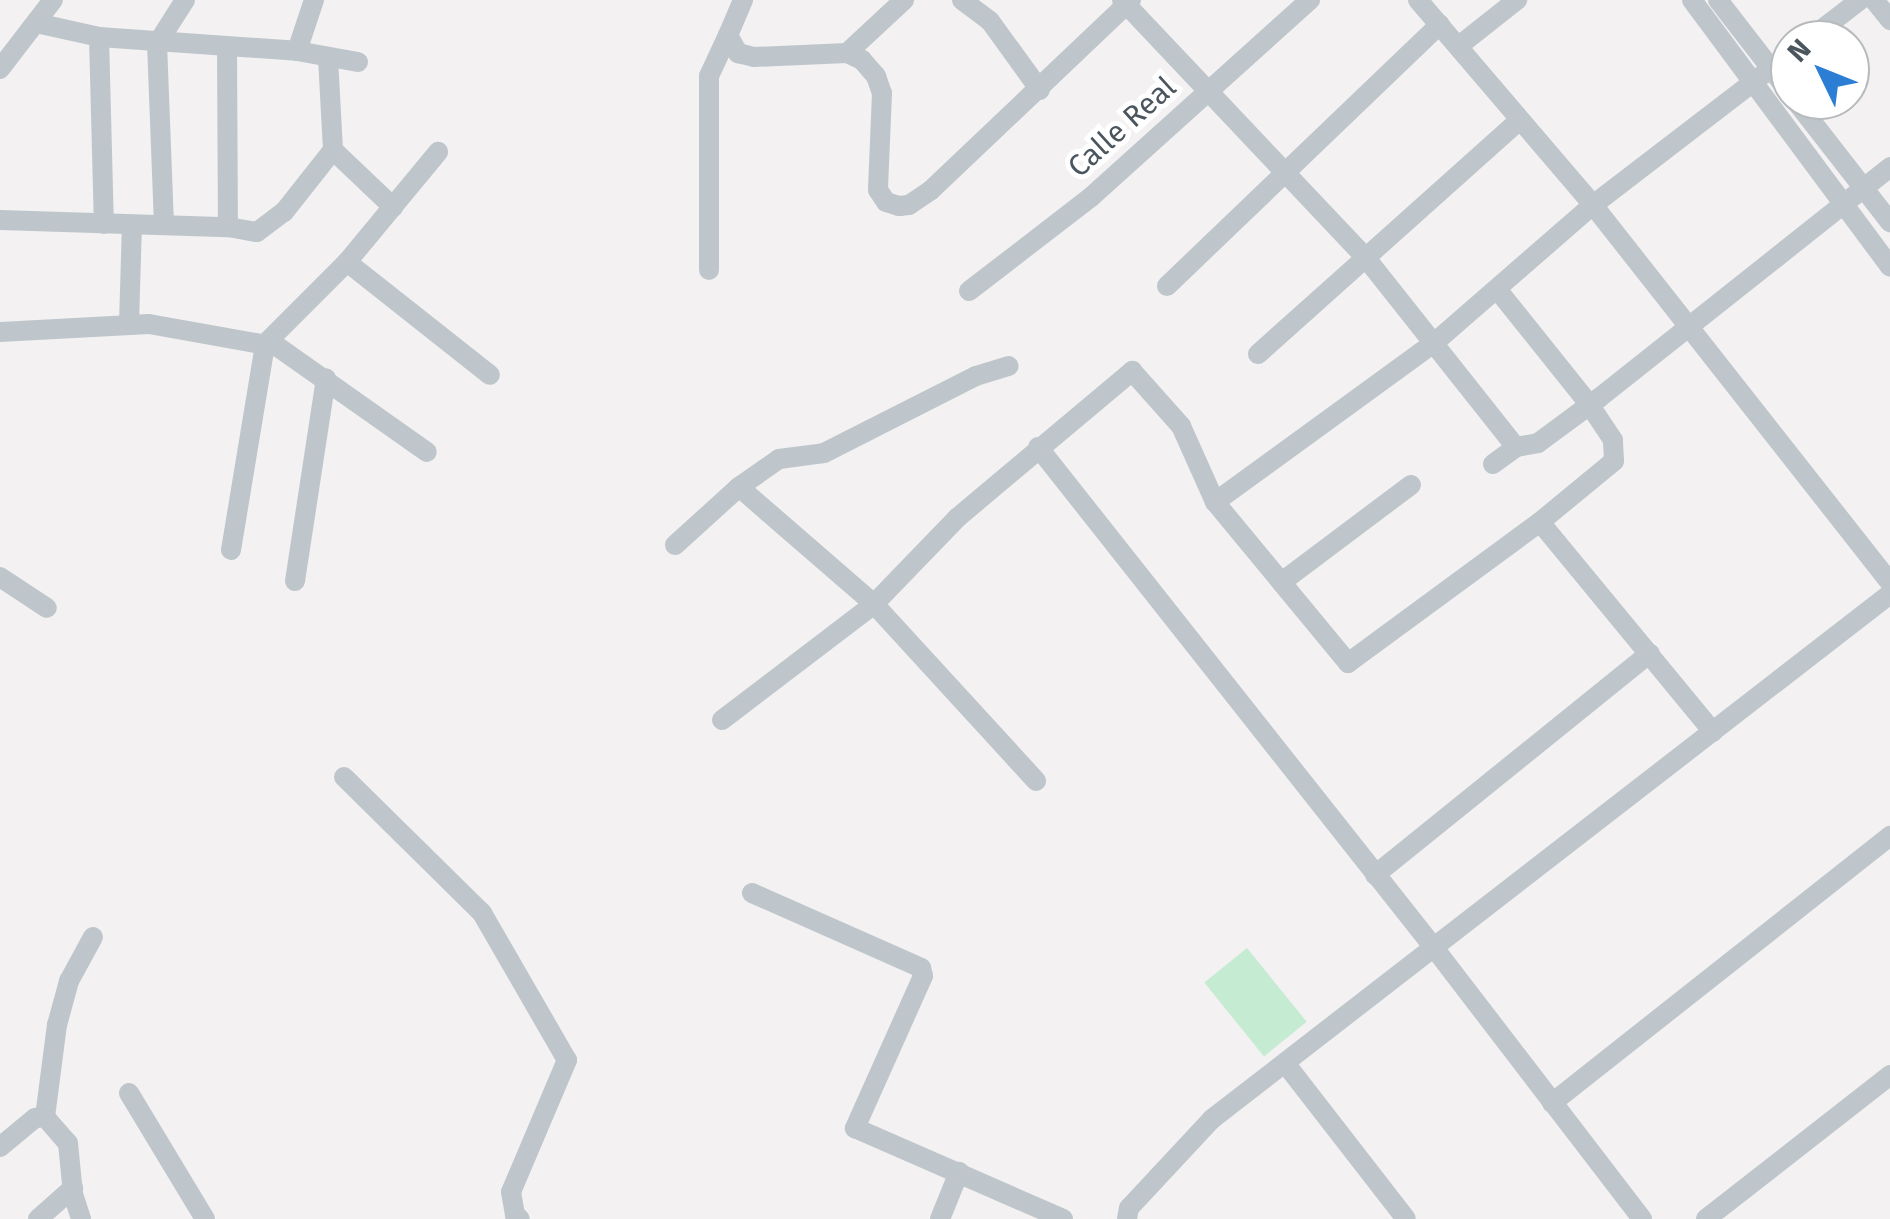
<!DOCTYPE html>
<style>
body{margin:0}
#map{position:relative;width:1890px;height:1219px;overflow:hidden;background:#f3f1f1;font-family:"Fira Sans",sans-serif}
div>[style]{position:absolute}
.green>*{inset:0;background:#c5ecd2;transform-origin:0 0}
.minor>*{height:20px;margin:-10px;padding:0 10px;transform-origin:10px;border-radius:10px;background:#bec6cc}
span{translate:-50% -50%;white-space:nowrap;text-align:center;line-height:1.15;-webkit-text-stroke:10px #fff;paint-order:stroke}
.street-label{font-size:30px;color:#4b555d}
.north{position:absolute;left:1770px;top:20px;width:100px;height:100px;box-sizing:border-box;background:#fff;border:2px solid #b7bbbe;border-radius:50%;rotate:313deg;font-size:28px;font-weight:700;line-height:40px;text-align:center;color:#4b555d}
.north::after{content:'';display:block;margin:auto;width:35px;height:45px;background:#2b7ed4;clip-path:polygon(50% 0,100% 100%,50% 72%,0 100%)}
</style>
<div id="map">
<div class="green">
<i style="left:1247px;top:948px;width:95px;height:55px;rotate:51deg"></i>
</div>
<div class="minor">
<i style="left:743px;top:0;width:38px;rotate:113deg"></i>
<i style="left:728px;top:35px;width:21px;rotate:61deg"></i>
<i style="left:738px;top:53px;width:16px;rotate:14deg"></i>
<i style="left:754px;top:57px;width:93px;rotate:-2.5deg"></i>
<i style="left:847px;top:53px;width:17px;rotate:25deg"></i>
<i style="left:862px;top:60px;width:21px;rotate:49deg"></i>
<i style="left:876px;top:76px;width:18px;rotate:71deg"></i>
<i style="left:882px;top:93px;width:97px;rotate:92.4deg"></i>
<i style="left:878px;top:190px;width:14px;rotate:56deg"></i>
<i style="left:886px;top:202px;width:14px;rotate:17deg"></i>
<i style="left:899px;top:206px;width:10px;rotate:-6deg"></i>
<i style="left:909px;top:205px;width:25px;rotate:-34deg"></i>
<i style="left:930px;top:191px;width:277px;rotate:-43.5deg"></i>
<i style="left:962px;top:0;width:35px;rotate:37deg"></i>
<i style="left:990px;top:21px;width:85px;rotate:54.1deg"></i>
<i style="left:1122px;top:0;width:355px;rotate:46.6deg"></i>
<i style="left:1366px;top:258px;width:241px;rotate:51.6deg"></i>
<i style="left:1418px;top:0;width:270px;rotate:49.5deg"></i>
<i style="left:1593px;top:205px;width:480px;rotate:51.8deg"></i>
<i style="left:1692px;top:0;width:332px;rotate:53.4deg"></i>
<i style="left:1718px;top:0;width:118px;rotate:52.3deg"></i>
<i style="left:1874px;top:0;width:26px;rotate:51deg"></i>
<i style="left:36px;top:23px;width:65px;rotate:12.5deg"></i>
<i style="left:99px;top:37px;width:187px;rotate:88.5deg"></i>
<i style="left:99px;top:37px;width:198px;rotate:4deg"></i>
<i style="left:297px;top:51px;width:62px;rotate:10.2deg"></i>
<i style="left:1808px;top:40px;width:66px;rotate:-37.6deg"></i>
<i style="left:1460px;top:45px;width:73px;rotate:-38.3deg"></i>
<i style="left:227px;top:47px;width:180px;rotate:89.7deg"></i>
<i style="left:297px;top:51px;width:54px;rotate:-71.6deg"></i>
<i style="left:847px;top:53px;width:78px;rotate:-42.9deg"></i>
<i style="left:0;top:69px;width:87px;rotate:-52.5deg"></i>
<i style="left:1795px;top:100px;width:155px;rotate:52.1deg"></i>
<i style="left:333px;top:150px;width:83px;rotate:43.5deg"></i>
<i style="left:0;top:220px;width:228px;rotate:1.8deg"></i>
<i style="left:228px;top:227px;width:29px;rotate:10deg"></i>
<i style="left:257px;top:232px;width:34px;rotate:-37deg"></i>
<i style="left:284px;top:212px;width:79px;rotate:-51.7deg"></i>
<i style="left:333px;top:150px;width:93px;rotate:-93.1deg"></i>
<i style="left:164px;top:225px;width:181px;rotate:-92.2deg"></i>
<i style="left:157px;top:44px;width:52px;rotate:-57.5deg"></i>
<i style="left:347px;top:262px;width:182px;rotate:38.3deg"></i>
<i style="left:709px;top:270px;width:194px;rotate:-90deg"></i>
<i style="left:709px;top:76px;width:45px;rotate:-65.1deg"></i>
<i style="left:1167px;top:286px;width:378px;rotate:-43.8deg"></i>
<i style="left:969px;top:291px;width:154px;rotate:-37.6deg"></i>
<i style="left:1091px;top:197px;width:295px;rotate:-42deg"></i>
<i style="left:129px;top:324px;width:99px;rotate:-88.3deg"></i>
<i style="left:0;top:332px;width:149px;rotate:-3.1deg"></i>
<i style="left:149px;top:324px;width:131px;rotate:10.1deg"></i>
<i style="left:278px;top:347px;width:182px;rotate:35.2deg"></i>
<i style="left:1258px;top:354px;width:351px;rotate:-41.8deg"></i>
<i style="left:1038px;top:447px;width:640px;rotate:51.66deg"></i>
<i style="left:1435px;top:949px;width:340px;rotate:52.5deg"></i>
<i style="left:1493px;top:464px;width:29px;rotate:-36deg"></i>
<i style="left:1516px;top:447px;width:22px;rotate:-10deg"></i>
<i style="left:1538px;top:443px;width:76px;rotate:-36.4deg"></i>
<i style="left:1599px;top:398px;width:372px;rotate:-38.4deg"></i>
<i style="left:739px;top:487px;width:179px;rotate:40.9deg"></i>
<i style="left:874px;top:604px;width:240px;rotate:47.5deg"></i>
<i style="left:1215px;top:502px;width:271px;rotate:-36deg"></i>
<i style="left:1434px;top:343px;width:211px;rotate:-41deg"></i>
<i style="left:1593px;top:205px;width:248px;rotate:-37.5deg"></i>
<i style="left:1540px;top:522px;width:272px;rotate:50.5deg"></i>
<i style="left:675px;top:545px;width:86px;rotate:-42.2deg"></i>
<i style="left:739px;top:487px;width:49px;rotate:-35deg"></i>
<i style="left:779px;top:459px;width:45px;rotate:-7.6deg"></i>
<i style="left:824px;top:453px;width:170px;rotate:-26.9deg"></i>
<i style="left:976px;top:376px;width:34px;rotate:-17deg"></i>
<i style="left:231px;top:550px;width:209px;rotate:-80.6deg"></i>
<i style="left:265px;top:344px;width:116px;rotate:-45deg"></i>
<i style="left:347px;top:262px;width:143px;rotate:-50.4deg"></i>
<i style="left:0;top:577px;width:56px;rotate:33.4deg"></i>
<i style="left:295px;top:581px;width:205px;rotate:-81.3deg"></i>
<i style="left:1283px;top:581px;width:160px;rotate:-36.9deg"></i>
<i style="left:722px;top:720px;width:191px;rotate:-37.3deg"></i>
<i style="left:874px;top:604px;width:120px;rotate:-46deg"></i>
<i style="left:957px;top:518px;width:229px;rotate:-40deg"></i>
<i style="left:1132px;top:371px;width:74px;rotate:48.3deg"></i>
<i style="left:1181px;top:426px;width:83px;rotate:65.9deg"></i>
<i style="left:1215px;top:502px;width:209px;rotate:50.4deg"></i>
<i style="left:1348px;top:663px;width:238px;rotate:-36.3deg"></i>
<i style="left:1540px;top:522px;width:96px;rotate:-39.5deg"></i>
<i style="left:1614px;top:461px;width:21px;rotate:-93deg"></i>
<i style="left:1613px;top:440px;width:43px;rotate:-123.7deg"></i>
<i style="left:1589px;top:404px;width:147px;rotate:-128.7deg"></i>
<i style="left:344px;top:777px;width:194px;rotate:44.6deg"></i>
<i style="left:482px;top:913px;width:170px;rotate:60deg"></i>
<i style="left:567px;top:1060px;width:143px;rotate:113deg"></i>
<i style="left:511px;top:1192px;width:23px;rotate:80deg"></i>
<i style="left:515px;top:1215px;width:6px;rotate:39deg"></i>
<i style="left:1375px;top:875px;width:353px;rotate:-38.9deg"></i>
<i style="left:752px;top:893px;width:185px;rotate:23.9deg"></i>
<i style="left:921px;top:968px;width:8px;rotate:76deg"></i>
<i style="left:923px;top:976px;width:167px;rotate:114.1deg"></i>
<i style="left:855px;top:1128px;width:227px;rotate:23.6deg"></i>
<i style="left:1285px;top:1063px;width:197px;rotate:52.2deg"></i>
<i style="left:129px;top:1093px;width:147px;rotate:58.9deg"></i>
<i style="left:1552px;top:1103px;width:431px;rotate:-38.3deg"></i>
<i style="left:45px;top:1117px;width:93px;rotate:-82.6deg"></i>
<i style="left:57px;top:1025px;width:46px;rotate:-74.7deg"></i>
<i style="left:69px;top:981px;width:50px;rotate:-61.4deg"></i>
<i style="left:0;top:1147px;width:45px;rotate:-39.6deg"></i>
<i style="left:35px;top:1118px;width:10px;rotate:-6deg"></i>
<i style="left:45px;top:1117px;width:35px;rotate:49deg"></i>
<i style="left:68px;top:1143px;width:51px;rotate:84.4deg"></i>
<i style="left:73px;top:1194px;width:26px;rotate:72deg"></i>
<i style="left:38px;top:1219px;width:47px;rotate:-41.5deg"></i>
<i style="left:940px;top:1219px;width:51px;rotate:-68deg"></i>
<i style="left:1127px;top:1219px;width:11px;rotate:-80deg"></i>
<i style="left:1129px;top:1208px;width:122px;rotate:-47deg"></i>
<i style="left:1212px;top:1119px;width:858px;rotate:-37.75deg"></i>
<i style="left:1706px;top:1219px;width:234px;rotate:-38deg"></i>
</div>
<div class="street-label">
<span style="left:1122px;top:127px;rotate:-42deg">Calle Real</span>
</div>
<div class="north">N</div>
</div>
